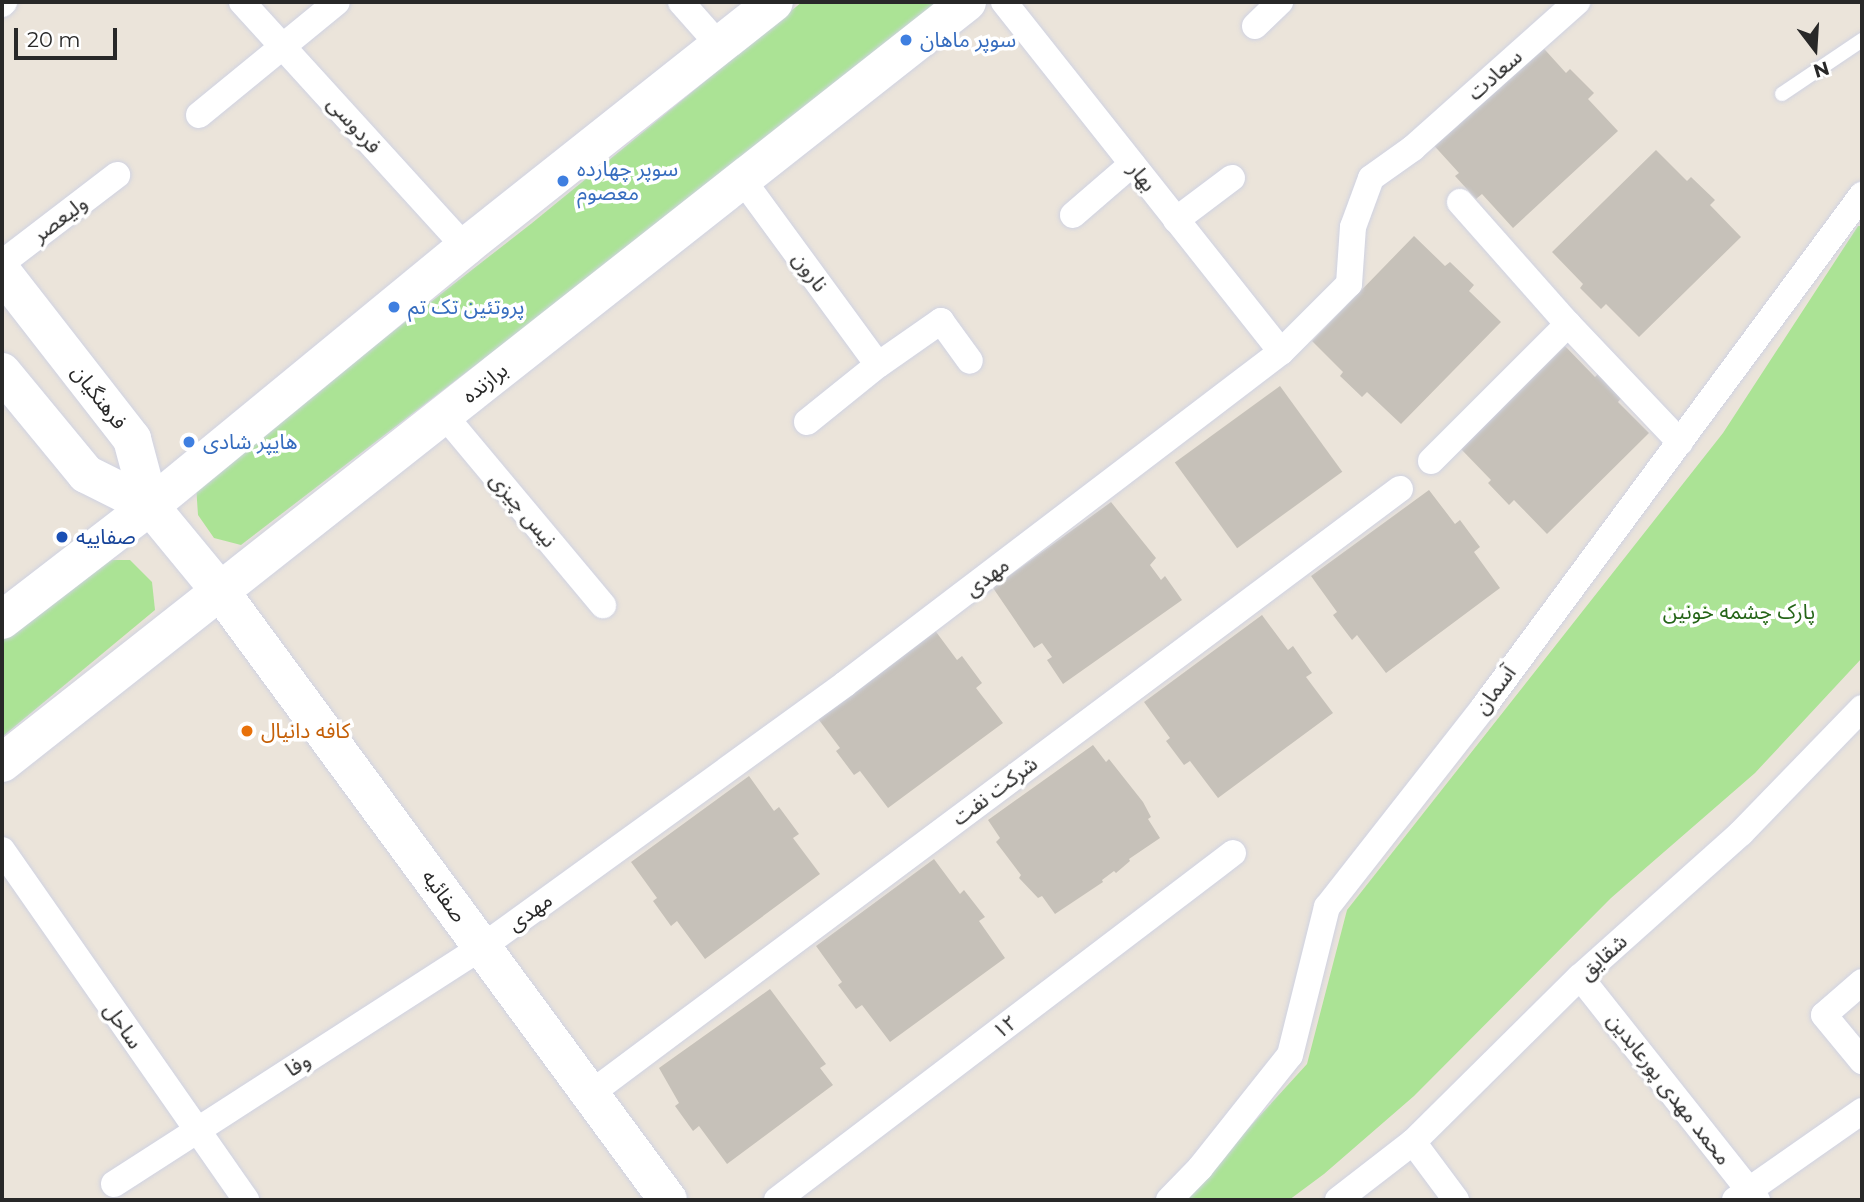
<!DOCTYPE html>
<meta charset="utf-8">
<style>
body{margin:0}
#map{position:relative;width:1864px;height:1202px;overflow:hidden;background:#ebe4da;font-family:Montserrat,"Noto Sans Arabic",sans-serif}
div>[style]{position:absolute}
.green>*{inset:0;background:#abe395}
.building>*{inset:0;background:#c6c1b9;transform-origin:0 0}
.roads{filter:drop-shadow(0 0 2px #cfd2e2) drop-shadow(0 0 2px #cfd2e2)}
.lane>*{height:14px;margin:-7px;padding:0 7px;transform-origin:7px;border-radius:7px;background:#fff}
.street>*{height:26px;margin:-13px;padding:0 13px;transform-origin:13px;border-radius:13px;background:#fff}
.secondary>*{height:38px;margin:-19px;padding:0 19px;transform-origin:19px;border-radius:19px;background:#fff}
.dots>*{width:19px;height:19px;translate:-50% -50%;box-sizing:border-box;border:4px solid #fff;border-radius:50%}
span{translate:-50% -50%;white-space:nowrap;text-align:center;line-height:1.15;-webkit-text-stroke:7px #fff;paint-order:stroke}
.shop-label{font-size:21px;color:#366cbe}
.left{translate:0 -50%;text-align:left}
.street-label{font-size:21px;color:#282828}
.transit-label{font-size:21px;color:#164399}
.park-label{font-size:21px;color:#256518}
.food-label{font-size:21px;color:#c56008}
.frame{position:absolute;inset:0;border:4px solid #282828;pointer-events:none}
.north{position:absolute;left:1780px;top:14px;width:70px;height:70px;-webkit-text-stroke:5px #fff;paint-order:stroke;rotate:163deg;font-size:19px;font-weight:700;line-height:28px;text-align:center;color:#282828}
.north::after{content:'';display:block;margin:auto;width:24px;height:32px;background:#282828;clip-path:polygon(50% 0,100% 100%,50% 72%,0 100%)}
.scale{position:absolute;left:14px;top:28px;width:103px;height:32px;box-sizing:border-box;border:4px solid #282828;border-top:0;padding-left:9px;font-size:21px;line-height:24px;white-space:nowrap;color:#282828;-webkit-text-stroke:5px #fff;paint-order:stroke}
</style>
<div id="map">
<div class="green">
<i style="clip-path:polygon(802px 2px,944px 2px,806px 112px,241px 545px,214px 538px,198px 515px,196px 485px,532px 223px)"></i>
<i style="clip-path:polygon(1858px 226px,1862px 226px,1862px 658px,1755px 773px,1611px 898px,1414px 1096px,1324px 1174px,1289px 1200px,1183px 1200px,1307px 1064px,1347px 910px,1723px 433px)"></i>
<i style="clip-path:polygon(100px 560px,130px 560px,152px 582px,155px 610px,2px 737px,2px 639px)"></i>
</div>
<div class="building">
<i style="clip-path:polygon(1537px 41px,1566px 73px,1570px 69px,1594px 93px,1588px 99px,1618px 131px,1513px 228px,1482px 194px,1476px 199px,1455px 176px,1459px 173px,1429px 140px)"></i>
<i style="clip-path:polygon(1656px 150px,1687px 181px,1691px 177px,1715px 200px,1710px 205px,1741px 237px,1639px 337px,1606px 304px,1601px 309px,1580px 288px,1583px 284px,1552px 252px)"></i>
<i style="clip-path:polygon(1414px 236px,1445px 266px,1450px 262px,1474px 285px,1469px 291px,1501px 322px,1401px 424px,1367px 392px,1362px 397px,1340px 376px,1343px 372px,1312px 341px)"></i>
<i style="clip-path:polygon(1565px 346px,1595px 377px,1600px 372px,1623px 396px,1618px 402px,1649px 433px,1547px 534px,1514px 500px,1509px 505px,1488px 483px,1491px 480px,1460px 448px)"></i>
<i style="left:1280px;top:386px;width:106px;height:130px;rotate:54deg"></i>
<i style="clip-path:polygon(1429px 490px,1455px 524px,1460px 520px,1480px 547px,1474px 552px,1500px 588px,1386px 673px,1357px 635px,1352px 640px,1333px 615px,1337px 612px,1311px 576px)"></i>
<i style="clip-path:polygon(1111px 502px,1156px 558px,1150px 565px,1161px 580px,1165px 576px,1182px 600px,1063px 684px,1047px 660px,1052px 657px,1042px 643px,1034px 648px,991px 585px,998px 584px)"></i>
<i style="clip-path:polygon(1262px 615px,1288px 650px,1293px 646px,1312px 673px,1306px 677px,1333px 713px,1218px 798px,1190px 761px,1184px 765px,1166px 741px,1170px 738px,1144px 702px)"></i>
<i style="clip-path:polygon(931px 625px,957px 660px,962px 656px,982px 683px,976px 688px,1003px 723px,888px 808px,860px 771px,854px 775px,836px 751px,840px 748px,813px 712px)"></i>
<i style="clip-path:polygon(1093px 745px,1106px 762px,1109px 759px,1143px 802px,1151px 817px,1148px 819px,1160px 838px,1129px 859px,1130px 861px,1116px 873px,1114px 871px,1102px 880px,1103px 882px,1055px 914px,1042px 896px,1038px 898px,1019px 878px,1021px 875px,996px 842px,1000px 838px,988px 820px)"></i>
<i style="clip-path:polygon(749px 776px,774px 811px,779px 807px,799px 834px,793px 838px,820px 874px,705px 959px,677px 921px,671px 926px,653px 901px,657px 898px,631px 862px)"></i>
<i style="clip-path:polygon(934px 859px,960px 894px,964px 890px,985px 917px,979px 921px,1005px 958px,890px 1042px,862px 1005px,856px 1009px,838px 985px,842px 982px,816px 946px)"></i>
<i style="clip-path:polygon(770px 989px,826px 1064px,820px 1068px,833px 1085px,727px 1164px,699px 1126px,693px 1131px,675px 1106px,679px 1103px,659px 1068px)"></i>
</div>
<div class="roads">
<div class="lane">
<i style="left:1782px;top:94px;width:97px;rotate:-34deg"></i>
</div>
<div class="street">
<i style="left:242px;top:2px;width:331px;rotate:47.7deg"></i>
<i style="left:681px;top:2px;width:57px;rotate:48.5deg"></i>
<i style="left:1004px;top:2px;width:446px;rotate:51.6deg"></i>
<i style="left:2px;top:4px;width:3px;rotate:-45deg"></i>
<i style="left:1255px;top:26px;width:35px;rotate:-44deg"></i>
<i style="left:199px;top:115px;width:178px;rotate:-39.3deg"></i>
<i style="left:742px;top:179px;width:230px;rotate:53.8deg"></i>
<i style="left:1460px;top:202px;width:163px;rotate:48.5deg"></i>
<i style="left:1568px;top:324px;width:163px;rotate:46.5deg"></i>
<i style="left:1073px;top:215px;width:78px;rotate:-40.8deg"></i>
<i style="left:1176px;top:220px;width:70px;rotate:-36.9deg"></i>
<i style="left:2px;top:263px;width:145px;rotate:-37.4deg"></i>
<i style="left:444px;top:415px;width:248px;rotate:50.1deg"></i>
<i style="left:807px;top:422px;width:91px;rotate:-38.8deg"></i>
<i style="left:878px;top:365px;width:77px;rotate:-34.9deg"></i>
<i style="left:941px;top:321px;width:49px;rotate:54.1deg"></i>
<i style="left:1431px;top:461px;width:194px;rotate:-45deg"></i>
<i style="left:2px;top:850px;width:427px;rotate:55.1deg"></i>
<i style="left:1580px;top:977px;width:285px;rotate:51.6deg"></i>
<i style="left:1862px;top:982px;width:50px;rotate:139deg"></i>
<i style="left:1824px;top:1015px;width:60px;rotate:50.4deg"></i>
<i style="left:590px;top:1094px;width:1011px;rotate:-36.76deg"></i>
<i style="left:1413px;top:1142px;width:72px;rotate:53.4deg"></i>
<i style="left:114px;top:1184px;width:438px;rotate:-32.8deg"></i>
<i style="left:482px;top:947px;width:448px;rotate:-35.9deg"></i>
<i style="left:845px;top:684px;width:548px;rotate:-37.29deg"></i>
<i style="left:1281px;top:352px;width:96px;rotate:-45deg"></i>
<i style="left:1349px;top:284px;width:57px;rotate:-86deg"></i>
<i style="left:1353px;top:227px;width:52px;rotate:-69.8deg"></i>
<i style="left:1371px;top:178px;width:52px;rotate:-35.5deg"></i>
<i style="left:1413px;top:148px;width:220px;rotate:-41.7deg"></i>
<i style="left:777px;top:1200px;width:573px;rotate:-37.27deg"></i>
<i style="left:1169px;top:1200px;width:45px;rotate:-45.9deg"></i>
<i style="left:1200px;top:1168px;width:144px;rotate:-51.5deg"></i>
<i style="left:1290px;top:1055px;width:153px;rotate:-76deg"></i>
<i style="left:1327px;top:907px;width:253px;rotate:-51.9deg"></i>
<i style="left:1483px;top:708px;width:638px;rotate:-53.54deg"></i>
<i style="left:1338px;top:1200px;width:95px;rotate:-37.7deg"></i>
<i style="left:1413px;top:1142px;width:235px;rotate:-44.7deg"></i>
<i style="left:1580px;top:977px;width:216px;rotate:-41.8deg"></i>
<i style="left:1741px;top:833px;width:174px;rotate:-45.9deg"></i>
<i style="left:1735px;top:1200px;width:155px;rotate:-35deg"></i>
</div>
<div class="secondary">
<i style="left:2px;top:272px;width:212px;rotate:52.1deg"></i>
<i style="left:132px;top:439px;width:69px;rotate:75deg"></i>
<i style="left:150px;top:506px;width:110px;rotate:50.5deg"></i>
<i style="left:220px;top:591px;width:756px;rotate:53.66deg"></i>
<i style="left:2px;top:372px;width:132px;rotate:50.5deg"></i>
<i style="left:86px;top:474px;width:72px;rotate:26.6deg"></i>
<i style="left:2px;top:620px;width:187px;rotate:-37.6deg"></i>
<i style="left:150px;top:506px;width:408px;rotate:-39.4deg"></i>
<i style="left:465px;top:247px;width:394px;rotate:-38.4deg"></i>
<i style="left:2px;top:763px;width:1229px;rotate:-38.26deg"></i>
</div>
</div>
<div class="dots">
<i style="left:906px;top:40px;background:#3f7fe0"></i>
<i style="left:563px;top:181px;background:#3f7fe0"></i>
<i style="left:394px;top:307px;background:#3f7fe0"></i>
<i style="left:189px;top:442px;background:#3f7fe0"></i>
<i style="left:62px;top:537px;background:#1a4fb4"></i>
<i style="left:247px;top:731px;background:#e8710a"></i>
</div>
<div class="shop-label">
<span class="left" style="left:920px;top:40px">سوپر ماهان</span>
<span class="left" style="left:577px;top:181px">سوپر چهارده<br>معصوم</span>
<span class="left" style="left:408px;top:307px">پروتئین تک تم</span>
<span class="left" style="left:203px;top:442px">هایپر شادی</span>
</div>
<div class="street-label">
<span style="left:1495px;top:75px;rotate:-42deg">سعادت</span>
<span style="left:354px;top:125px;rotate:48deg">فردوسی</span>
<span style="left:1142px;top:177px;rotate:52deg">بهار</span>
<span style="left:60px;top:219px;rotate:-37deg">ولیعصر</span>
<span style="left:810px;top:272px;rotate:54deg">نارون</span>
<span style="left:485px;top:383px;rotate:-38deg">برازنده</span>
<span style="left:99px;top:397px;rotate:52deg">فرهنگیان</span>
<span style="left:523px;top:510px;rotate:50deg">نیس چیزی</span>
<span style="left:987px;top:577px;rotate:-37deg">مهدی</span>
<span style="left:1495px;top:690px;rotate:-53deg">آسمان</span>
<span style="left:995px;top:791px;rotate:-37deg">شرکت نفت</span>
<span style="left:444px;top:896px;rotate:54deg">صفائیه</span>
<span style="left:530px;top:912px;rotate:-36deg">مهدی</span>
<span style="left:1603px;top:957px;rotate:-42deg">شقایق</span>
<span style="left:123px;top:1026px;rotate:55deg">ساحل</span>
<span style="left:1005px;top:1027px;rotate:-37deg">۱۲</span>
<span style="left:298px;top:1065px;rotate:-33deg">وفا</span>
<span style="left:1669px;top:1089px;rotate:52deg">محمد مهدی پورعابدین</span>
</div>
<div class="transit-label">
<span class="left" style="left:76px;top:537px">صفاییه</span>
</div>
<div class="park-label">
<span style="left:1739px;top:612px">پارک چشمه خونین</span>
</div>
<div class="food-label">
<span class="left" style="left:261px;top:731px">کافه دانیال</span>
</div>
<div class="frame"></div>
<div class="north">N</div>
<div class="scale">20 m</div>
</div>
